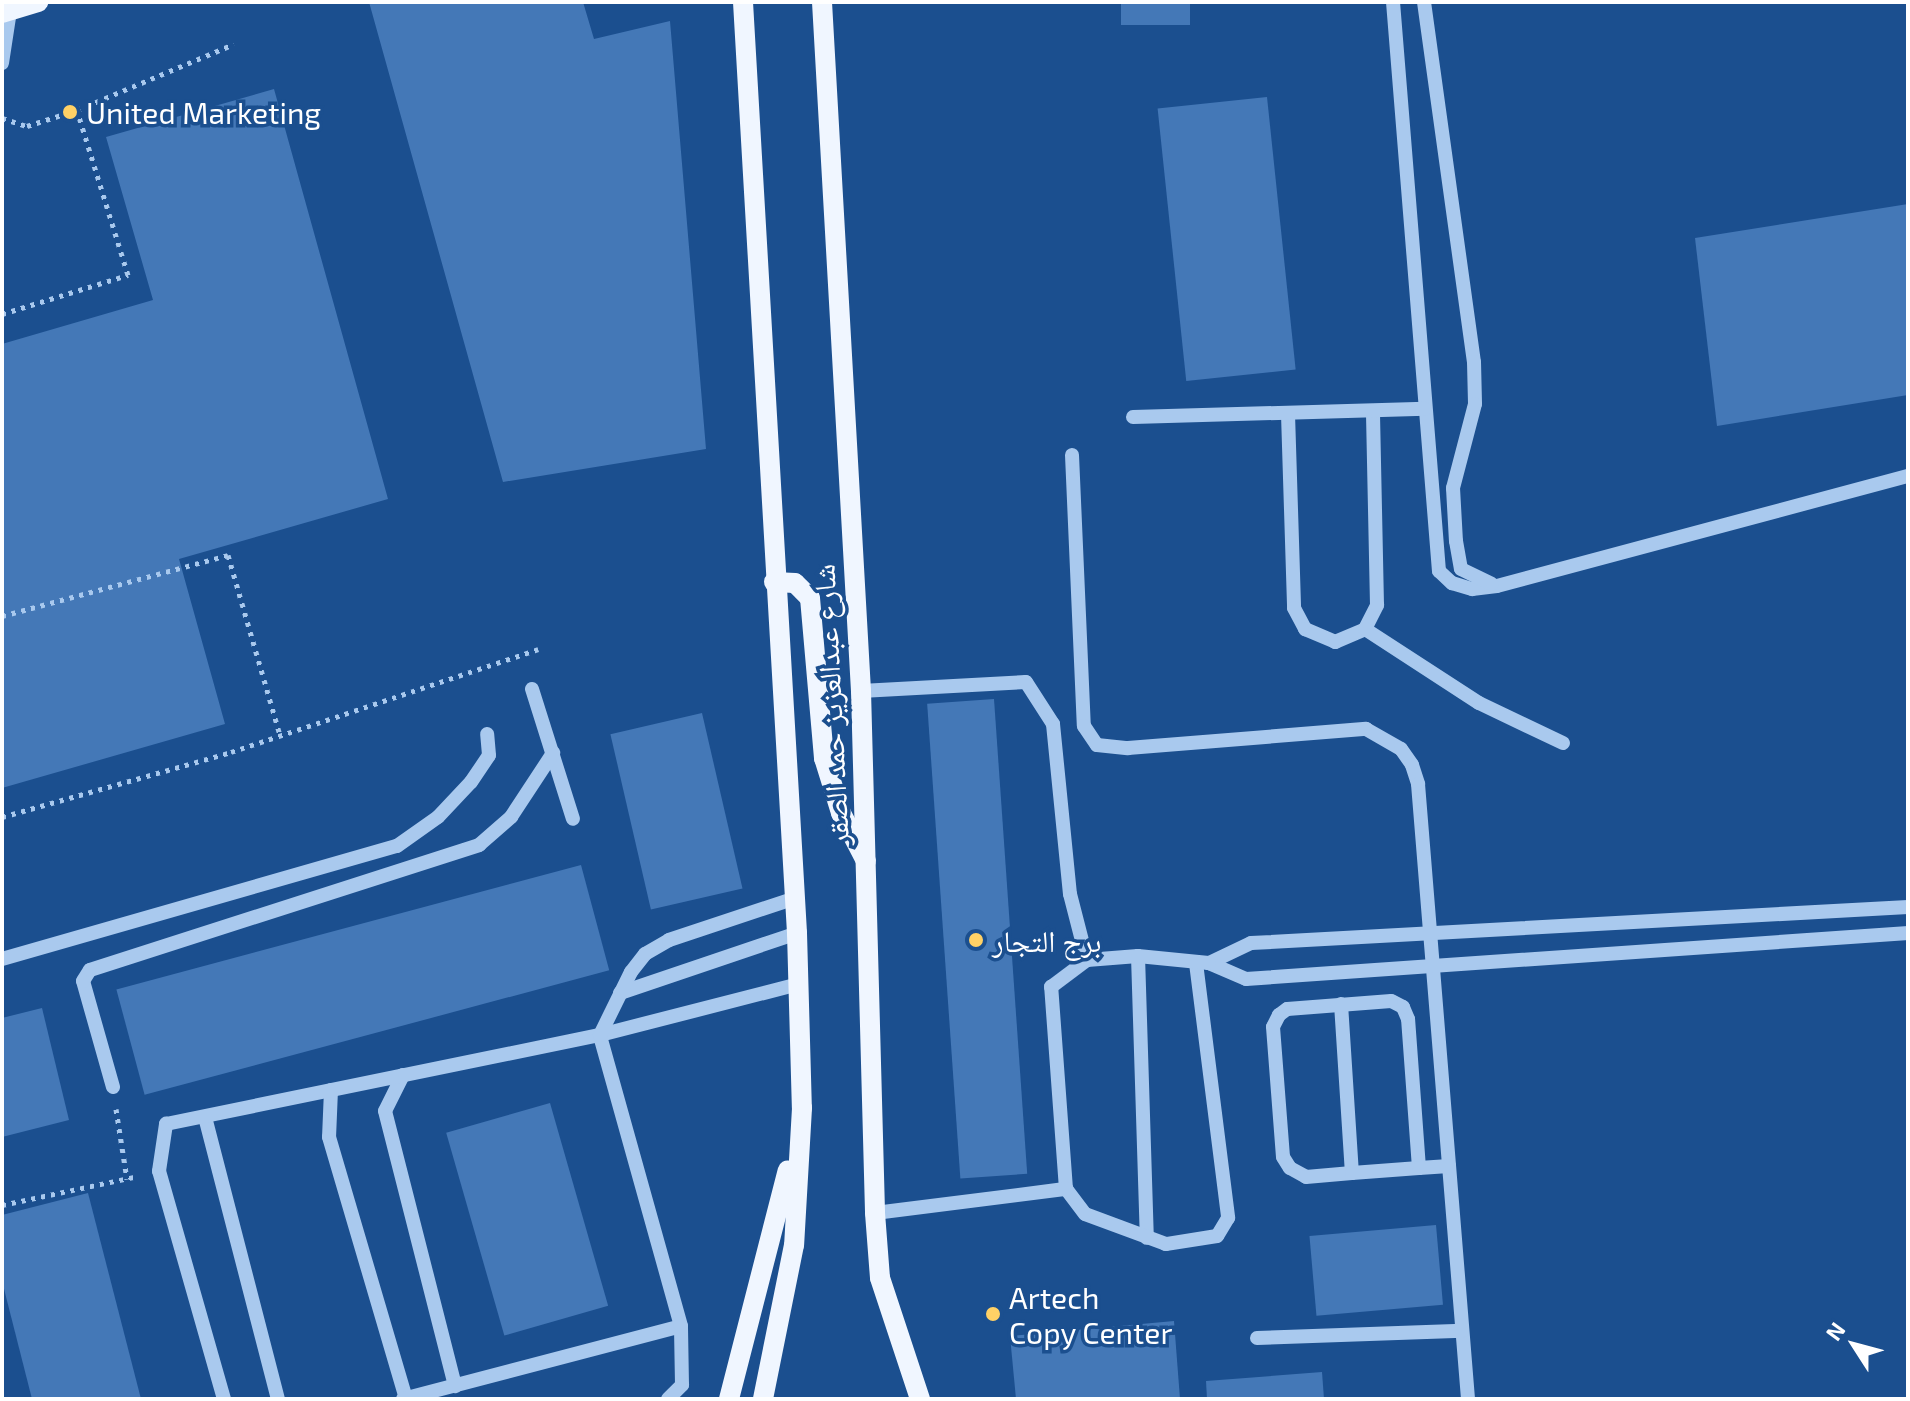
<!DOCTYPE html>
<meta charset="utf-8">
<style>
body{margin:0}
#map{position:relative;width:1910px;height:1401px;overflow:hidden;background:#1b4f8f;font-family:"Exo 2","Noto Naskh Arabic",sans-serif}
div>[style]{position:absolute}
.building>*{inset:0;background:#4478b7;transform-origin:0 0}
.path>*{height:5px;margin-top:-2.5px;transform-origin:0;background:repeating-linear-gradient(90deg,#a9c9ee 0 4px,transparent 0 10px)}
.minor>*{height:14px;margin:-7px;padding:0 7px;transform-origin:7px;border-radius:7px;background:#a9c9ee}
.major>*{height:20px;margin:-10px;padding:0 10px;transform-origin:10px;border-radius:10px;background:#f0f6ff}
.dots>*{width:22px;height:22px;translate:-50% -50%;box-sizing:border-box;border:4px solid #1b4f8f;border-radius:50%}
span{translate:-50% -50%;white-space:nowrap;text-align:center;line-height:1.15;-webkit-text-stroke:7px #1b4f8f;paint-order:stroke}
.poi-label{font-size:30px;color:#fff}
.left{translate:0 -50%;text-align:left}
.street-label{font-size:30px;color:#fff}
.frame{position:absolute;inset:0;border:4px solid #fff;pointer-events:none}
.north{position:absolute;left:1814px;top:1305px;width:80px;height:80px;-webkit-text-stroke:6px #1b4f8f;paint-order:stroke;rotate:306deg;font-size:22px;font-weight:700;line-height:32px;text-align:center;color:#fff}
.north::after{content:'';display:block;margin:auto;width:28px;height:36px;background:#fff;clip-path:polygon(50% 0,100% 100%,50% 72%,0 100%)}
</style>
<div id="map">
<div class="building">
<i style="clip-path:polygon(369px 2px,583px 2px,594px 39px,670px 21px,706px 449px,503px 482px)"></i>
<i style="left:1121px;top:2px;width:69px;height:23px"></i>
<i style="clip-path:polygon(274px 89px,388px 499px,179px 559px,225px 724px,2px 788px,2px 344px,153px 300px,106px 137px)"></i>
<i style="left:1267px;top:97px;width:274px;height:110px;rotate:84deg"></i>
<i style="clip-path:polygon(1908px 204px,1908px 395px,1717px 426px,1695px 238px)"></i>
<i style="left:994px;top:699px;width:476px;height:67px;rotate:86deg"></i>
<i style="left:702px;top:713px;width:180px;height:94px;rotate:77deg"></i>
<i style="left:581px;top:865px;width:109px;height:481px;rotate:75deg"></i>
<i style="clip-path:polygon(42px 1008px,69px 1120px,2px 1137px,2px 1018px)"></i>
<i style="left:550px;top:1103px;width:211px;height:108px;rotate:74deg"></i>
<i style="clip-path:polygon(88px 1193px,141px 1399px,32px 1399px,2px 1281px,2px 1215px)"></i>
<i style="left:1436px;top:1225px;width:80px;height:127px;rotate:85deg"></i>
<i style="clip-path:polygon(1174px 1321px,1180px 1399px,1016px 1399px,1010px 1336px)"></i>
<i style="clip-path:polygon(1322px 1372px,1324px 1399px,1207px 1399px,1206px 1381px)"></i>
</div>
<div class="path">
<i style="left:2px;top:118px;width:26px;rotate:18deg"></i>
<i style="left:27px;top:126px;width:52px;rotate:-17.7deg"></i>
<i style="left:77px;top:110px;width:170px;rotate:-22.8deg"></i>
<i style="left:2px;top:314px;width:132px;rotate:-17.2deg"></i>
<i style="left:128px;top:275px;width:173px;rotate:-107.2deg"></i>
<i style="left:2px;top:616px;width:234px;rotate:-15.1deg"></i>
<i style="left:228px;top:555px;width:187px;rotate:73.9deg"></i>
<i style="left:2px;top:817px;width:238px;rotate:-15.8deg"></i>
<i style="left:231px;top:752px;width:324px;rotate:-18.5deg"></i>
<i style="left:116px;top:1109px;width:71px;rotate:81.1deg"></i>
<i style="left:2px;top:1205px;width:139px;rotate:-12deg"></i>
</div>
<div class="minor">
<i style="left:1393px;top:2px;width:571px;rotate:85.38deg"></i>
<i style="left:1439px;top:571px;width:18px;rotate:43deg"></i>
<i style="left:1452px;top:583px;width:21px;rotate:17deg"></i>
<i style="left:1472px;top:589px;width:25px;rotate:-7deg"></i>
<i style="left:1497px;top:586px;width:425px;rotate:-15deg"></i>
<i style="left:1424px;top:2px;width:363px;rotate:82.1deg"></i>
<i style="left:1474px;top:362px;width:42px;rotate:88.6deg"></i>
<i style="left:1475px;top:404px;width:87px;rotate:104.7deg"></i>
<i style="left:1453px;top:488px;width:53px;rotate:86.8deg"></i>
<i style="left:1456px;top:541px;width:28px;rotate:80deg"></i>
<i style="left:1461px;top:569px;width:34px;rotate:26deg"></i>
<i style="left:2px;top:63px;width:53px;rotate:-81.3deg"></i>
<i style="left:1288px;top:414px;width:194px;rotate:88.2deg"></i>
<i style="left:1294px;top:608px;width:24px;rotate:62deg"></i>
<i style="left:1305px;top:629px;width:33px;rotate:23deg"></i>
<i style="left:1335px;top:642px;width:33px;rotate:-23deg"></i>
<i style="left:1365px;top:629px;width:27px;rotate:-63deg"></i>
<i style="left:1377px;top:605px;width:193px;rotate:-91.2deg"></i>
<i style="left:1133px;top:417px;width:292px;rotate:-1.6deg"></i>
<i style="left:1072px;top:455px;width:271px;rotate:87.5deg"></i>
<i style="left:1084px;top:726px;width:23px;rotate:56deg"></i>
<i style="left:1097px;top:745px;width:31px;rotate:6deg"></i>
<i style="left:1128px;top:748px;width:239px;rotate:-4.6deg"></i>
<i style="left:1366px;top:729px;width:40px;rotate:29.7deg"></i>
<i style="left:1401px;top:749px;width:19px;rotate:55deg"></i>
<i style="left:1412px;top:765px;width:20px;rotate:72deg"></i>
<i style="left:1418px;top:784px;width:617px;rotate:85.35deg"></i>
<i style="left:1365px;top:629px;width:136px;rotate:33deg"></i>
<i style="left:1479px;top:703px;width:93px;rotate:25.5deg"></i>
<i style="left:532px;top:689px;width:136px;rotate:72.5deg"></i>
<i style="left:861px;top:691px;width:165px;rotate:-3.1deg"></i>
<i style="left:1026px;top:682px;width:50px;rotate:57.3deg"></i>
<i style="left:1053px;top:724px;width:171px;rotate:84.3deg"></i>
<i style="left:1070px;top:894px;width:68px;rotate:75.6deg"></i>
<i style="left:1908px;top:907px;width:658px;rotate:176.86deg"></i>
<i style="left:1251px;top:943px;width:47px;rotate:154.5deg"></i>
<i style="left:1209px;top:963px;width:40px;rotate:23.4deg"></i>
<i style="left:1246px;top:979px;width:664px;rotate:-3.97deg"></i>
<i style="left:1138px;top:956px;width:282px;rotate:88.2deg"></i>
<i style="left:2px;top:959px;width:411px;rotate:-16deg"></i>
<i style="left:397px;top:846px;width:50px;rotate:-35.3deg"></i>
<i style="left:438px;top:817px;width:48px;rotate:-46.7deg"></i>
<i style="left:471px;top:782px;width:32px;rotate:-56deg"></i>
<i style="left:489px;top:755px;width:21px;rotate:-95deg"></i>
<i style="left:1196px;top:963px;width:257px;rotate:82.8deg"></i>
<i style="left:1228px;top:1218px;width:21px;rotate:121deg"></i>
<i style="left:1217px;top:1236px;width:52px;rotate:171.1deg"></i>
<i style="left:1166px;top:1244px;width:86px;rotate:-159.7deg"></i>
<i style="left:1085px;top:1214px;width:31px;rotate:-127deg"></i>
<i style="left:1066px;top:1189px;width:203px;rotate:-94.2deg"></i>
<i style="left:1051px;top:987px;width:45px;rotate:-36.9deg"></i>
<i style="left:1087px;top:960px;width:51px;rotate:-4.5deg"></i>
<i style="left:1138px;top:956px;width:71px;rotate:5.6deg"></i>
<i style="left:620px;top:993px;width:187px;rotate:-18.7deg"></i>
<i style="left:1341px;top:1004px;width:169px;rotate:86.3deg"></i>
<i style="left:403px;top:1075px;width:40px;rotate:116.6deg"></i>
<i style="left:385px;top:1111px;width:284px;rotate:75.7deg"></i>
<i style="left:113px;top:1087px;width:110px;rotate:-105.8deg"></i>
<i style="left:83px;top:981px;width:13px;rotate:-58deg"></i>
<i style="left:90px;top:970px;width:409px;rotate:-17.8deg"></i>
<i style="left:479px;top:845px;width:43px;rotate:-41.2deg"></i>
<i style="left:511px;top:817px;width:77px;rotate:-56.7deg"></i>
<i style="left:331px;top:1090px;width:47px;rotate:92.4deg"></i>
<i style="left:329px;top:1137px;width:272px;rotate:73.6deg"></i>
<i style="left:205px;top:1117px;width:291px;rotate:75.5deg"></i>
<i style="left:1419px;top:1168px;width:149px;rotate:-94.2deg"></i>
<i style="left:1408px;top:1019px;width:13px;rotate:-113deg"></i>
<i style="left:1403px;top:1007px;width:13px;rotate:-153deg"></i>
<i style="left:1391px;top:1001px;width:104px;rotate:175.6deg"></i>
<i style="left:1287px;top:1009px;width:10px;rotate:143deg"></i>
<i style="left:1279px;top:1015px;width:13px;rotate:117deg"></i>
<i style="left:1273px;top:1027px;width:130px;rotate:85.6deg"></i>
<i style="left:1283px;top:1157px;width:13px;rotate:58deg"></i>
<i style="left:1290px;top:1168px;width:18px;rotate:29deg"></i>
<i style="left:1306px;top:1177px;width:46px;rotate:-5deg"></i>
<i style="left:1352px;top:1173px;width:67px;rotate:-4.3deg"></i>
<i style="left:1419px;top:1168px;width:30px;rotate:-4deg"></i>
<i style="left:875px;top:1213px;width:193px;rotate:-7.2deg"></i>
<i style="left:1257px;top:1338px;width:205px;rotate:-2deg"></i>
<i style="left:224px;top:1399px;width:237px;rotate:-105.9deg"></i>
<i style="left:159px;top:1171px;width:48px;rotate:-81.5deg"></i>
<i style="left:166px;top:1124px;width:443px;rotate:-11.6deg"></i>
<i style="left:600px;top:1035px;width:205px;rotate:-14.4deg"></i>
<i style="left:403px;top:1399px;width:287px;rotate:-14.7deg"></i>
<i style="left:668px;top:1399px;width:20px;rotate:-45deg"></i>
<i style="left:682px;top:1385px;width:59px;rotate:-91deg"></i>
<i style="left:681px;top:1326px;width:302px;rotate:-105.6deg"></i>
<i style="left:600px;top:1035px;width:70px;rotate:-63.8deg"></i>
<i style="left:631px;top:972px;width:23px;rotate:-52deg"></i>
<i style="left:645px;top:954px;width:28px;rotate:-30deg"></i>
<i style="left:669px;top:940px;width:133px;rotate:-18.4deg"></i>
</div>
<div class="major">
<i style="left:743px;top:2px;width:933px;rotate:86.68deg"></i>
<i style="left:797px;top:933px;width:175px;rotate:88.4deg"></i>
<i style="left:802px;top:1108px;width:137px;rotate:93.3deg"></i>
<i style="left:794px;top:1245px;width:157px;rotate:101.4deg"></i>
<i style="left:822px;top:2px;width:690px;rotate:86.76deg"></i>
<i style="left:861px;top:691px;width:522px;rotate:88.46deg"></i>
<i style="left:875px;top:1213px;width:65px;rotate:85.6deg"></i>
<i style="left:880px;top:1278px;width:127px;rotate:71.7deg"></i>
<i style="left:2px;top:13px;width:38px;rotate:-17deg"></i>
<i style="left:774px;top:582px;width:21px;rotate:3deg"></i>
<i style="left:795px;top:583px;width:21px;rotate:45deg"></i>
<i style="left:810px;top:598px;width:161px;rotate:85deg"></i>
<i style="left:824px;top:758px;width:58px;rotate:72.8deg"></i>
<i style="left:841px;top:813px;width:54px;rotate:62.5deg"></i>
<i style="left:729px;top:1399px;width:236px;rotate:-75.6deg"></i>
</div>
<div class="dots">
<i style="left:70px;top:112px;background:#ffd166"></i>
<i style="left:976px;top:940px;background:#ffd166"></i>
<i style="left:993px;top:1314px;background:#ffd166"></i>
</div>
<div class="poi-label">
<span class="left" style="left:86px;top:112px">United Marketing</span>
<span class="left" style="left:992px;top:940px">برج التجار</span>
<span class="left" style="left:1009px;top:1314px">Artech<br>Copy Center</span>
</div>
<div class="street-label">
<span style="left:830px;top:705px;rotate:-93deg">شارع عبدالعزيز حمد الصقر</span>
</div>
<div class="frame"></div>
<div class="north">N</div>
</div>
